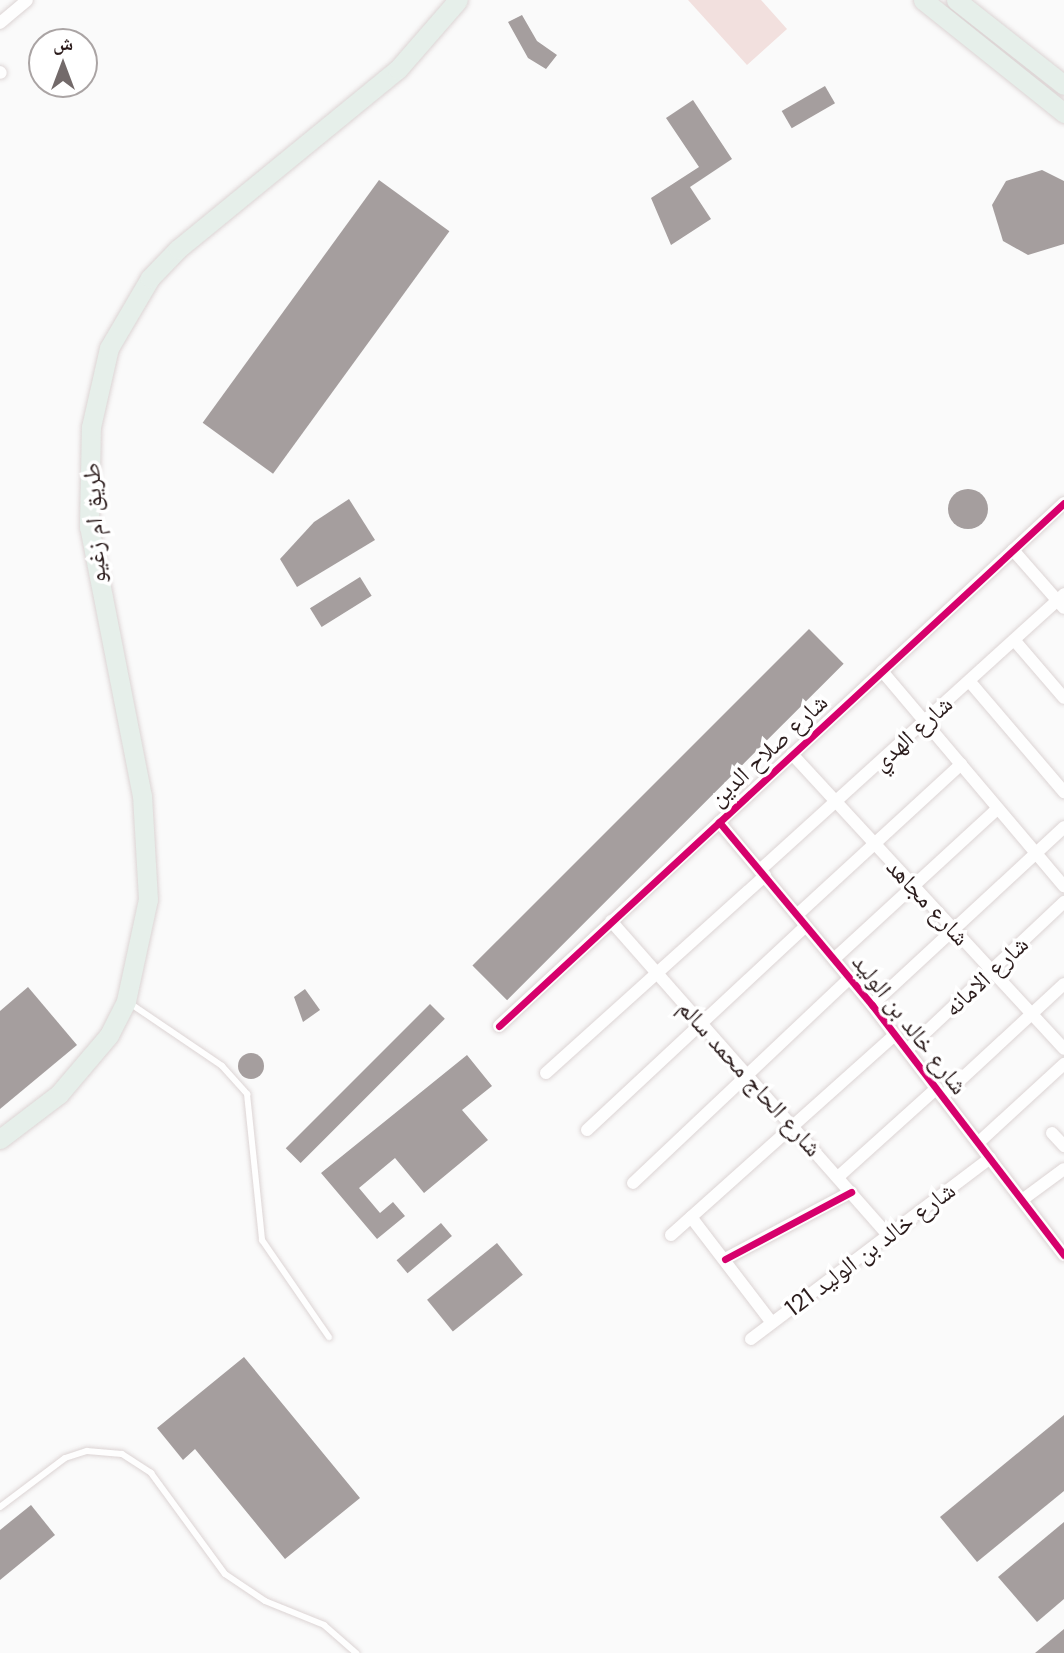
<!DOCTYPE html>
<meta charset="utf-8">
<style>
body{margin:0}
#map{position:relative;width:1064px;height:1653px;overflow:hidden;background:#fafafa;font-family:"DM Sans","Noto Naskh Arabic",sans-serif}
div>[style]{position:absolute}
.green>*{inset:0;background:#f2e0de}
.building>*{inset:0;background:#a59e9e;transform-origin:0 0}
.round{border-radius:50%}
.roads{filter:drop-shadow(0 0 2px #dcd4d4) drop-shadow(0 0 2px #dcd4d4)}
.service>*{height:6px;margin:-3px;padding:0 3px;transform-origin:3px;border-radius:3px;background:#fefefe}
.minor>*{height:12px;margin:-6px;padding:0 6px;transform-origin:6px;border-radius:6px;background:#fefefe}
.primary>*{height:19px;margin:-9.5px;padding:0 9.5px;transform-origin:9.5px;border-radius:9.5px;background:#e6efea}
.cycleway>*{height:7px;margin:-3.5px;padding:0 3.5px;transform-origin:3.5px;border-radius:3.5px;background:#d6006c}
span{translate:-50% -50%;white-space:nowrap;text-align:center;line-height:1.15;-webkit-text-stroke:7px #fff;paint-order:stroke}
.street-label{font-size:24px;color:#2b1c1c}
.north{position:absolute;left:28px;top:28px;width:70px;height:70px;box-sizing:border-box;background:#fff;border:2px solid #aaa4a4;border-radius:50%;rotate:0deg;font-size:19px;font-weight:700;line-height:28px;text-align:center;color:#2b1c1c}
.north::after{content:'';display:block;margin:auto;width:24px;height:32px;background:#736a6a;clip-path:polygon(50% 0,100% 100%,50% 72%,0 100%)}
</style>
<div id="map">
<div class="green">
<i style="clip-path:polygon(688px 0,761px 0,787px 29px,747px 65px)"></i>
</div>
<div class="building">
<i style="clip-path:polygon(522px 15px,537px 41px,557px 55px,546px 69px,528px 58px,508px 22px)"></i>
<i style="left:825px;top:86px;width:20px;height:50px;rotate:60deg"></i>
<i style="clip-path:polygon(693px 100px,732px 159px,690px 187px,711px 219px,671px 245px,651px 198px,699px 167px,666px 118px)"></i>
<i style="clip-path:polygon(1042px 170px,1064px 181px,1064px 244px,1028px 255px,1003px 241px,992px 205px,1006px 181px)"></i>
<i style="left:379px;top:180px;width:87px;height:300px;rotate:36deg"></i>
<i class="round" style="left:948px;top:489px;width:40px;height:40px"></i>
<i style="clip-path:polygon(349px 499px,375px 540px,297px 587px,280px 559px,314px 522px)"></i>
<i style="left:360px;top:577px;width:22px;height:59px;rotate:58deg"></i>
<i style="left:809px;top:629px;width:49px;height:476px;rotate:45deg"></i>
<i style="clip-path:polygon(28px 987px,77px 1045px,0 1109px,0 1011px)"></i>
<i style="clip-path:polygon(305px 989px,320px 1010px,303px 1022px,294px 997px)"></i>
<i style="left:430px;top:1004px;width:21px;height:204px;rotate:45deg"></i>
<i class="round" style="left:238px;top:1053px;width:26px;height:26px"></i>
<i style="clip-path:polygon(467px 1055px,492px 1086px,462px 1110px,488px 1140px,424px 1193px,395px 1158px,359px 1188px,380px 1213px,393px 1202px,405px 1216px,377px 1239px,321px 1173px)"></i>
<i style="left:441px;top:1223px;width:17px;height:58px;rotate:50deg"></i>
<i style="left:497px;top:1243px;width:41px;height:90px;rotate:51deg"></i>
<i style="clip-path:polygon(244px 1357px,360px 1498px,285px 1559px,195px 1449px,183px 1460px,157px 1428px)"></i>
<i style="clip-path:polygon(1064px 1415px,1064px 1491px,977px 1562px,940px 1517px)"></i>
<i style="clip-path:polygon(31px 1505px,55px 1535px,0 1580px,0 1530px)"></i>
<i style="clip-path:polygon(1064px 1522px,1064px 1599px,1037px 1622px,998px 1577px)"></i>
<i style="clip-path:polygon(1064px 1629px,1064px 1653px,1035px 1653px)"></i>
</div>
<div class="roads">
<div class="service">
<i style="left:128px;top:1002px;width:114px;rotate:34.2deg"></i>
<i style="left:222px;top:1066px;width:38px;rotate:48deg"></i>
<i style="left:247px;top:1094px;width:147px;rotate:84.1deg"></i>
<i style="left:262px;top:1240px;width:118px;rotate:55.4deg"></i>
<i style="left:0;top:1507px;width:81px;rotate:-37deg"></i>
<i style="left:65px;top:1458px;width:23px;rotate:-18deg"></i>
<i style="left:87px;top:1451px;width:35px;rotate:5deg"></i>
<i style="left:122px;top:1454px;width:35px;rotate:33deg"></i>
<i style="left:151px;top:1473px;width:125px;rotate:53.8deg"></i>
<i style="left:225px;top:1574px;width:48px;rotate:34deg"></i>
<i style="left:265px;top:1601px;width:64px;rotate:22.1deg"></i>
<i style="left:324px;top:1625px;width:43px;rotate:41.2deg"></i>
</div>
<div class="minor">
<i style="left:0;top:23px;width:35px;rotate:-40deg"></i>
<i style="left:0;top:72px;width:1px;rotate:45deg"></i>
<i style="left:1013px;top:550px;width:77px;rotate:48.7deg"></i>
<i style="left:1015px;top:641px;width:75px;rotate:49.3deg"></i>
<i style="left:882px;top:671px;width:282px;rotate:49.8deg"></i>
<i style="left:970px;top:682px;width:145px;rotate:49.5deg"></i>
<i style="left:792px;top:754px;width:401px;rotate:47.3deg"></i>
<i style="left:719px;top:822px;width:239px;rotate:50.1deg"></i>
<i style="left:872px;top:1005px;width:315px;rotate:52.5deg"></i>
<i style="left:760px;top:870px;width:411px;rotate:-42.2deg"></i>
<i style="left:797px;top:915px;width:223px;rotate:-42.6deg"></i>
<i style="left:611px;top:921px;width:419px;rotate:48.6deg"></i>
<i style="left:834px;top:959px;width:222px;rotate:-42.6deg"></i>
<i style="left:872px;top:1005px;width:262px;rotate:-42.8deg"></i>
<i style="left:499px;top:1026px;width:770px;rotate:-42.79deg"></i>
<i style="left:907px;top:1050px;width:216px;rotate:-43.3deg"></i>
<i style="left:546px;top:1073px;width:295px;rotate:-42deg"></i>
<i style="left:943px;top:1096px;width:165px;rotate:-42.8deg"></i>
<i style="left:587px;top:1130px;width:299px;rotate:-43deg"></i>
<i style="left:1052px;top:1133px;width:18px;rotate:47deg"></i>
<i style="left:978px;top:1143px;width:117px;rotate:-42.6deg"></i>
<i style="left:838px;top:1177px;width:133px;rotate:-42deg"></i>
<i style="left:633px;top:1183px;width:299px;rotate:-43.4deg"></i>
<i style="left:1022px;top:1200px;width:52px;rotate:-36.4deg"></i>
<i style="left:691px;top:1217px;width:133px;rotate:52.6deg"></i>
<i style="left:671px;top:1235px;width:300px;rotate:-41.8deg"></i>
<i style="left:725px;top:1259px;width:143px;rotate:-28deg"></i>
<i style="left:751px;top:1339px;width:300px;rotate:-37.1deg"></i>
</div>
<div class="primary">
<i style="left:923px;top:0;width:181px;rotate:38.7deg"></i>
<i style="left:956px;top:0;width:137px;rotate:38.2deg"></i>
<i style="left:0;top:1139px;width:74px;rotate:-37.3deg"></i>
<i style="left:59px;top:1094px;width:77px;rotate:-49.7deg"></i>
<i style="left:109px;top:1035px;width:38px;rotate:-63deg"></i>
<i style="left:126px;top:1001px;width:104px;rotate:-77.8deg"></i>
<i style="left:148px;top:899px;width:103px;rotate:-93.3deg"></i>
<i style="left:142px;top:796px;width:274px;rotate:-101.1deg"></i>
<i style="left:89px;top:527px;width:100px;rotate:-88.9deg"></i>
<i style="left:91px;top:427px;width:81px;rotate:-77.2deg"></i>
<i style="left:109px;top:348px;width:81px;rotate:-59.6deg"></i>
<i style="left:150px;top:278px;width:40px;rotate:-46deg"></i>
<i style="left:178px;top:249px;width:284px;rotate:-39.3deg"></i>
<i style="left:398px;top:69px;width:91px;rotate:-49deg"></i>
</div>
</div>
<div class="cycleway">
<i style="left:719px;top:822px;width:239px;rotate:50.1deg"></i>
<i style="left:872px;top:1005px;width:315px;rotate:52.5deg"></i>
<i style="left:499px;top:1026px;width:770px;rotate:-42.79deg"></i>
<i style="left:725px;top:1259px;width:143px;rotate:-28deg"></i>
</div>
<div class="street-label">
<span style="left:94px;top:523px;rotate:-93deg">طريق ام زغيو</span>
<span style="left:912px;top:733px;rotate:-42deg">شارع الهدي</span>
<span style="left:768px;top:750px;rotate:-43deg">شارع صلاح الدين</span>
<span style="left:928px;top:902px;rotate:47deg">شارع مجاهد</span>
<span style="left:986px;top:976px;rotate:-43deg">شارع الامانه</span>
<span style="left:910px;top:1024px;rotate:52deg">شارع خالد بن الوليد</span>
<span style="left:750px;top:1078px;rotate:48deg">شارع الحاج محمد سالم</span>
<span style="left:870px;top:1249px;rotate:-37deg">شارع خالد بن الوليد 121</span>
</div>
<div class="north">ش</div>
</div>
